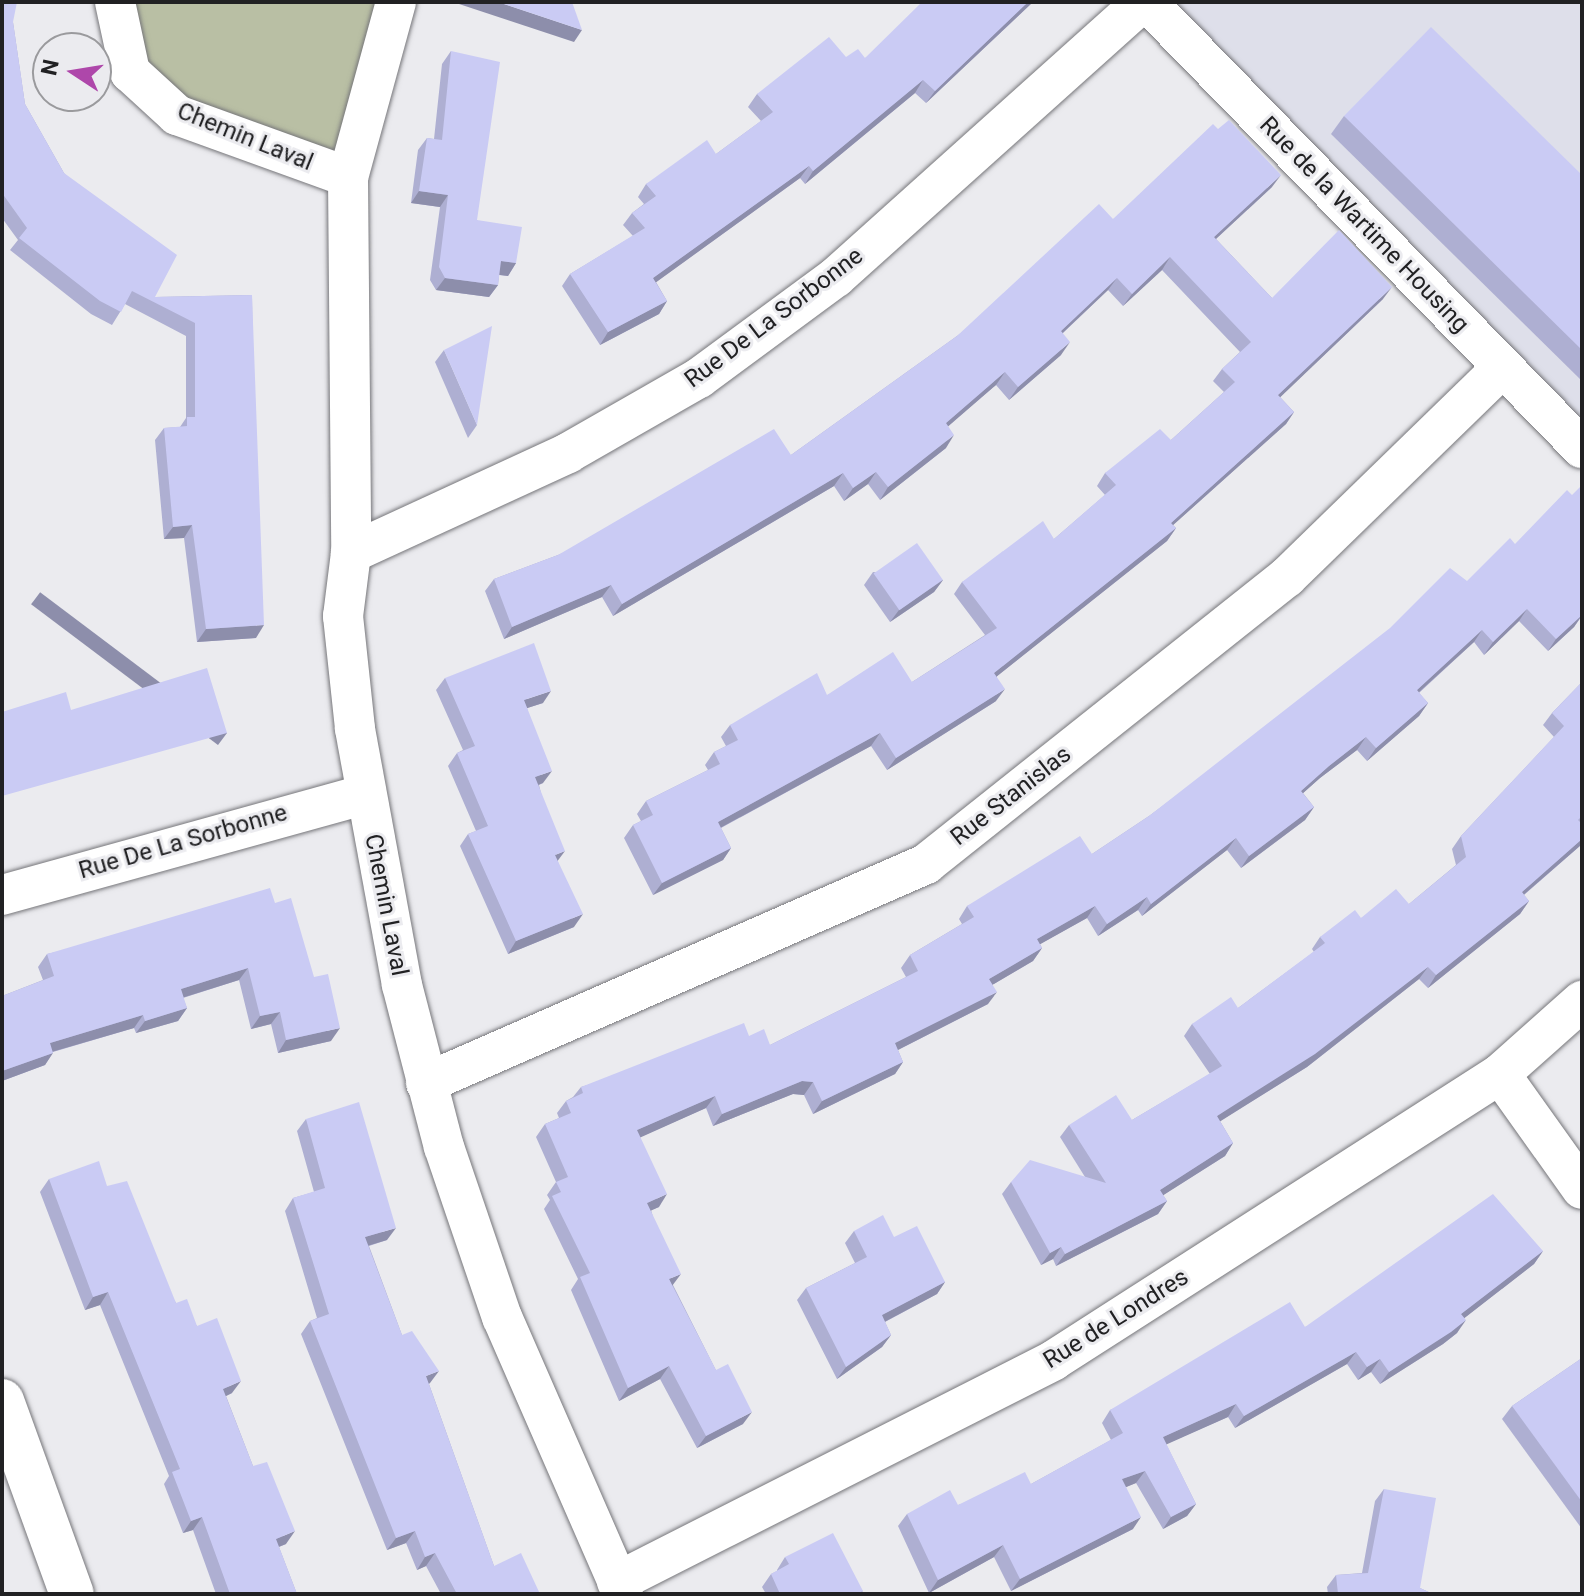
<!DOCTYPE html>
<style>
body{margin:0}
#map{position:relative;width:1584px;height:1596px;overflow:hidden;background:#ebebef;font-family:Roboto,sans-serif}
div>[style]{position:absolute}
.built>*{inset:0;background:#dedfea}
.green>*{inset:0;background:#b9bfa4}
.roads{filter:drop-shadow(0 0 2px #76767a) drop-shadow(0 0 2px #76767a)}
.minor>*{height:40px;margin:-20px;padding:0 20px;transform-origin:20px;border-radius:20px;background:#fff}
.primary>*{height:44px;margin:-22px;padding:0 22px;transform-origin:22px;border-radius:22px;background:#fff}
.wall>*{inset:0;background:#aeafd2}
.shaded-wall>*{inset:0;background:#8d8eab;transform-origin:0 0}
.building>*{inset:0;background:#cacbf4;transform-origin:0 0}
span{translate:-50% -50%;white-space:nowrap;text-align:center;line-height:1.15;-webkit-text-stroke:6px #ebebef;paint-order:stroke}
.street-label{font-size:24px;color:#212123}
.frame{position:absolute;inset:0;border:4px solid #212123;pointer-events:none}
.north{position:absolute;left:32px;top:32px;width:80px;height:80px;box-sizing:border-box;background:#ebebef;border:2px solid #9a9a9d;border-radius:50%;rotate:282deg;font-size:22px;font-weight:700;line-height:32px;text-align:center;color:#212123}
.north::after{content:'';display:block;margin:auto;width:28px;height:36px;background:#ae47aa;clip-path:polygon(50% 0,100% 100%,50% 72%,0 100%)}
</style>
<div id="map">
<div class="built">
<i style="clip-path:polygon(1147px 2px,1582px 2px,1582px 448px)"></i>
</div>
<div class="green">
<i style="clip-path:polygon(115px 2px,396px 2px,348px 177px,177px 115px)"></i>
</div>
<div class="roads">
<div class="minor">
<i style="left:115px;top:2px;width:72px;rotate:77.9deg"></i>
<i style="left:130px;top:72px;width:64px;rotate:42.5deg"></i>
<i style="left:177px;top:115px;width:182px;rotate:19.9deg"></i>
<i style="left:396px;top:2px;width:181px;rotate:105.3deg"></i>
<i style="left:348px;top:177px;width:376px;rotate:89.5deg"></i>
<i style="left:351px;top:553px;width:64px;rotate:97.2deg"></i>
<i style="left:343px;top:616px;width:114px;rotate:83.9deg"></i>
<i style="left:355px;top:729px;width:260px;rotate:79.6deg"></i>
<i style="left:402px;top:985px;width:167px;rotate:75.5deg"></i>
<i style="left:444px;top:1147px;width:180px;rotate:71.2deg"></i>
<i style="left:502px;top:1317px;width:302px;rotate:66.4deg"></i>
<i style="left:1147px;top:2px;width:623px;rotate:45.72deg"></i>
<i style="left:351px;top:553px;width:239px;rotate:-24.7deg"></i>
<i style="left:568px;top:453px;width:151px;rotate:-29.8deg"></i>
<i style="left:699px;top:378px;width:170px;rotate:-36.4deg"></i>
<i style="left:836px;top:277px;width:411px;rotate:-41.9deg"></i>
<i style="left:2px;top:895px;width:377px;rotate:-15.5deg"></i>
<i style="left:1500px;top:1074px;width:141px;rotate:54.5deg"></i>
<i style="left:426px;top:1083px;width:546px;rotate:-23.65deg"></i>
<i style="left:926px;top:864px;width:461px;rotate:-38.5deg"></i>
<i style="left:1287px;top:577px;width:301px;rotate:-44.2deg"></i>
<i style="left:617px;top:1582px;width:490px;rotate:-26.9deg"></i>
<i style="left:1054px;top:1360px;width:530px;rotate:-32.67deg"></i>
<i style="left:1500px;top:1074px;width:110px;rotate:-41.7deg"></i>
</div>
<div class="primary">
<i style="left:2px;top:1401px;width:205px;rotate:70.1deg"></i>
</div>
</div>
<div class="wall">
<i style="clip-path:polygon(2px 2px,13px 22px,25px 104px,64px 173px,155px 297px,252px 295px,256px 638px,197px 642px,184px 538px,164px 539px,155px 440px,164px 428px,180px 427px,186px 418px,186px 336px,125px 304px,112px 325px,91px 314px,10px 250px,18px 240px,2px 218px)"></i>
<i style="clip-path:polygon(1033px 2px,926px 103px,915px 93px,805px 184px,800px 178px,656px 282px,667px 301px,659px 314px,600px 345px,562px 286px,570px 274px,633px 236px,623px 225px,632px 213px,644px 204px,638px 197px,646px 184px,716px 154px,761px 121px,748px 107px,757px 94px,846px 57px,865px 58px)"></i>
<i style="clip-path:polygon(451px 51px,477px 220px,516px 263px,508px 276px,499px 275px,498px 285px,489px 297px,436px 290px,430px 280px,440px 207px,411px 203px,418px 150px,427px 138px,434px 139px,442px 64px)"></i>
<i style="clip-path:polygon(1344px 116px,1582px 175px,1582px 381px,1331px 134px)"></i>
<i style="clip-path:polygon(1272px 187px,1216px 239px,1272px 298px,1383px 299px,1280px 397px,1294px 412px,1286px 424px,1173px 525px,1176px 528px,1167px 541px,997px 676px,996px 701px,887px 770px,871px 746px,721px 828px,731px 848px,723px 860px,653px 895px,624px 838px,633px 825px,641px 821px,637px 814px,646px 801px,708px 770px,705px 765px,714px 752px,726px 746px,721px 737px,730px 725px,827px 695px,912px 682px,985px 635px,954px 594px,962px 582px,1054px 539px,1105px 495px,1097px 486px,1105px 473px,1171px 440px,1224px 392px,1213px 381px,1222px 369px,1240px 352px,1162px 270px,1123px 306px,1108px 290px,1063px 333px,1061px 355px,1009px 400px,996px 385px,948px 426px,946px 448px,880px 500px,868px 484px,844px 501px,834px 486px,613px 616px,602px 597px,504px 639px,485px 591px,494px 579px,558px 555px,791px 455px,957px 336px,1113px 219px)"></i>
<i style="clip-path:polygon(444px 350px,477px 425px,468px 438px,435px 362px)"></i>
<i style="clip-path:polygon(873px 572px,943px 580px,934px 592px,890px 622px,864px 585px)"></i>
<i style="clip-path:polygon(1467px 581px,1582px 616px,1574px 627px,1548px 651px,1519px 621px,1484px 655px,1474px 642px,1419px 693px,1428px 703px,1419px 716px,1367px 761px,1357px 750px,1320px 778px,1303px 793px,1314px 807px,1305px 820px,1241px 868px,1227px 850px,1142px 916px,1138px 910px,1098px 936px,1087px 918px,1040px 944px,1042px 948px,1033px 961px,992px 985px,988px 1004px,898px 1050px,903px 1062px,895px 1074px,813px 1114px,804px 1095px,793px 1094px,713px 1126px,706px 1108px,640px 1137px,659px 1207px,651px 1210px,673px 1285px,743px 1424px,697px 1448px,660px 1379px,619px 1401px,571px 1290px,578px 1279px,544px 1209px,550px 1200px,547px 1195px,556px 1182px,536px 1137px,545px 1124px,559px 1118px,557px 1113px,566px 1101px,573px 1097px,581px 1087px,749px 1036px,770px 1045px,906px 977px,901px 968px,910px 955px,962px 924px,959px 919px,967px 906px,1092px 854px,1149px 816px)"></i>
<i style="clip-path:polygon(445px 678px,543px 703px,527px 708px,543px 783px,539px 785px,574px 927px,508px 954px,460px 846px,468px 834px,476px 831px,448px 766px,457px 753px,463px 750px,436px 690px)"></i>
<i style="clip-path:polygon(1582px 682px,1582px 820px,1580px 822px,1581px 845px,1524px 895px,1529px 901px,1520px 914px,1428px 988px,1419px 979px,1307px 1067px,1220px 1121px,1233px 1143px,1225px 1156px,1163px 1195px,1167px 1201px,1158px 1214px,1056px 1266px,1053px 1259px,1041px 1265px,1002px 1194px,1011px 1182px,1085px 1177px,1060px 1137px,1069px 1125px,1132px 1120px,1210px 1074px,1184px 1036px,1192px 1024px,1238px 1008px,1314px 952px,1312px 949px,1320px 937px,1361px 918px,1409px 904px,1456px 865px,1452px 849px,1461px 836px,1554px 737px,1543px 725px,1552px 713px)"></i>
<i style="clip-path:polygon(275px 903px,331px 1041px,278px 1053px,271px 1024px,251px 1029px,239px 980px,183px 998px,187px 1008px,178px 1021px,136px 1033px,134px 1028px,53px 1052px,45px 1065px,2px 1081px,2px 996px,43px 980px,38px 967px,47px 954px)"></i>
<i style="clip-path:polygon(306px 1119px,387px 1240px,369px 1246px,402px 1335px,430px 1383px,429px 1384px,494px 1566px,540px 1594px,441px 1594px,426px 1566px,417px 1570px,406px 1543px,387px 1550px,301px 1334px,310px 1321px,317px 1318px,285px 1211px,293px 1198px,314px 1192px,297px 1131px)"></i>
<i style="clip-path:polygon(49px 1179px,107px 1186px,176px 1303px,197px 1326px,232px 1393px,226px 1396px,253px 1466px,286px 1544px,279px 1547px,297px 1594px,216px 1594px,193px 1530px,183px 1533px,164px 1484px,169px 1476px,100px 1305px,85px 1310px,40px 1192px)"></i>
<i style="clip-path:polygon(854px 1231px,894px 1237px,945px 1282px,937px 1294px,885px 1322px,891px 1335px,882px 1347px,837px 1379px,797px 1300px,806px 1288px,855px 1263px,845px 1243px)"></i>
<i style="clip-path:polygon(1543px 1251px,1534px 1264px,1464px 1318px,1457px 1333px,1443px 1344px,1380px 1384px,1371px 1372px,1358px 1380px,1347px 1364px,1235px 1428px,1228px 1417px,1166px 1444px,1196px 1504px,1187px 1516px,1163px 1529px,1136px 1483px,1126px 1487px,1133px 1529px,1011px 1591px,994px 1557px,929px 1593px,898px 1526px,907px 1514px,958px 1505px,1031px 1484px,1111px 1440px,1102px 1423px,1110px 1410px,1305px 1327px)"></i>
<i style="clip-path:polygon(1582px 1358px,1582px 1529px,1502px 1419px,1512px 1406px)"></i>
<i style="clip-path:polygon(1384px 1489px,1420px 1588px,1433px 1594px,1328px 1594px,1327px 1587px,1336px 1575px,1362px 1573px,1375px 1501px)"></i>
<i style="clip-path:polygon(785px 1557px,863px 1591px,860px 1594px,766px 1594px,762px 1587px,771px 1574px,777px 1571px,777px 1570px)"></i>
</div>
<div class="shaded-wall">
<i style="clip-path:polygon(457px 2px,498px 2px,582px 30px,574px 42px,456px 3px)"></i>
<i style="clip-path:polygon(1028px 2px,1033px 2px,926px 103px,935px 91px)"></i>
<i style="clip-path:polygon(923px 80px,915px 93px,805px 184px,813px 171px)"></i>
<i style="clip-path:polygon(809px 166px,800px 178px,644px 291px,653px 278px)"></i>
<i style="clip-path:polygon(1281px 175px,1272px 187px,1205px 249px,1214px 237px)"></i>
<i style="clip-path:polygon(419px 191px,448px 195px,440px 207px,411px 203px)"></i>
<i style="clip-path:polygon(1170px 257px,1162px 270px,1123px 306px,1132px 294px)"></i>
<i style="clip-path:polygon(501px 261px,516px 263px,508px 276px,493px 274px)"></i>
<i style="clip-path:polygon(445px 278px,498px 285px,489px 297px,436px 290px)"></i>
<i style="clip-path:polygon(1117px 278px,1108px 290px,1052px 343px,1061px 331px)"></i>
<i style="clip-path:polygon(1392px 287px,1383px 299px,1270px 407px,1278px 395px)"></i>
<i style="clip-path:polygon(667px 301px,659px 314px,600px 345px,608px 332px)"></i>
<i style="clip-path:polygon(1070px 342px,1061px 355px,1009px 400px,1018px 387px)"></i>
<i style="clip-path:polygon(1005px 372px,996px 385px,937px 436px,946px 423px)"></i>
<i style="clip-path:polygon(1294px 412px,1286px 424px,1162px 535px,1171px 523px)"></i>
<i style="clip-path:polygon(954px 435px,946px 448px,880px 500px,888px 487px)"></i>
<i style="clip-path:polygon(876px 472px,868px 484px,844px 501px,853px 488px)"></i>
<i style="clip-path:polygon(843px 473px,834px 486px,613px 616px,622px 604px)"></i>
<i style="clip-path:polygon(192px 525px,184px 538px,164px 539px,173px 527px)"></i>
<i style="clip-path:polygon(1176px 528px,1167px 541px,986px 685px,994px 673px)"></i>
<i style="clip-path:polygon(943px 580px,934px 592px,890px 622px,899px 610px)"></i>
<i style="clip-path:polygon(611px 585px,602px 597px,504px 639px,512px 627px)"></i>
<i style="clip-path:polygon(1527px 609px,1519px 621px,1484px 655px,1493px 642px)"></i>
<i style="clip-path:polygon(1582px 615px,1574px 627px,1548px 651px,1556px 639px)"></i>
<i style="clip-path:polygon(264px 625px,256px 638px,197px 642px,206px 629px)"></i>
<i style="clip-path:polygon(1482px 630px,1474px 642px,1408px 702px,1417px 690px)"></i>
<i style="clip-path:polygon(1005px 689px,996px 701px,887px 770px,896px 758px)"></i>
<i style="clip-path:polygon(551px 691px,543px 703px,515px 712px,524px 700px)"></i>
<i style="clip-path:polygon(1428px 703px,1419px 716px,1367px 761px,1376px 748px)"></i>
<i style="left:227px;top:733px;width:15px;height:234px;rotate:127deg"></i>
<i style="clip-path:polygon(880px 733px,871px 746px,709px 834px,718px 822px)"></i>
<i style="clip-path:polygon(1366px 737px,1357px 750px,1320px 778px,1292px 803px,1301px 791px,1329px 766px)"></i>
<i style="clip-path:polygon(552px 771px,543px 783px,527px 789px,535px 777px)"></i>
<i style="clip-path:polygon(1314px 807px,1305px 820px,1241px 868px,1249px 856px)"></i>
<i style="clip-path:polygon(1236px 838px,1227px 850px,1142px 916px,1151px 904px)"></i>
<i style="clip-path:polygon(1582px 839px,1581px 845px,1513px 904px,1522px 892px)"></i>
<i style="clip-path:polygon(731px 848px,723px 860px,653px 895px,662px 883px)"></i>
<i style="clip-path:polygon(565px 851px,556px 863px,555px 855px)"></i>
<i style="clip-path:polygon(1147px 897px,1138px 910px,1098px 936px,1107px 924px)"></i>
<i style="clip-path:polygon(1529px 901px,1520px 914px,1428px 988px,1436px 975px)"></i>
<i style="clip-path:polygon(1095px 906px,1087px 918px,1028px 951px,1037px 939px)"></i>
<i style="clip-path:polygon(583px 914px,574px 927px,508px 954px,516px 941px)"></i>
<i style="clip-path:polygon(1042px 948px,1033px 961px,980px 992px,989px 979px)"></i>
<i style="clip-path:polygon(1428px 967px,1419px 979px,1307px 1067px,1208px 1129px,1217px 1116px)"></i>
<i style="clip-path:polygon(248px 968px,239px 980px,172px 1001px,181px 989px)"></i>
<i style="clip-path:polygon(997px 992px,988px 1004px,886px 1056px,895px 1043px)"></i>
<i style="clip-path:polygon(187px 1008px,178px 1021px,136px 1033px,145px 1021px)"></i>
<i style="clip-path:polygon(280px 1012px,271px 1024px,251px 1029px,260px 1016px)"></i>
<i style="clip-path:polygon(143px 1015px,134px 1028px,41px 1055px,50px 1043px)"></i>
<i style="clip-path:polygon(340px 1028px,331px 1041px,278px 1053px,286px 1040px)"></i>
<i style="clip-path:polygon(53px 1053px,45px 1065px,2px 1081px,2px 1071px)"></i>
<i style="clip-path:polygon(903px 1062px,895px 1074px,813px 1114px,822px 1101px)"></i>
<i style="clip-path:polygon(802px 1081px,813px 1082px,804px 1095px,793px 1094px,713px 1126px,722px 1114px)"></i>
<i style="clip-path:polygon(715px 1096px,706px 1108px,628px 1143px,637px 1130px)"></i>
<i style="clip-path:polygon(1233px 1143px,1225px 1156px,1151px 1203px,1160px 1190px)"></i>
<i style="clip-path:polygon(667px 1194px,659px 1207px,639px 1216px,647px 1203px)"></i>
<i style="clip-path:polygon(1167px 1201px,1158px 1214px,1056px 1266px,1065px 1254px)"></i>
<i style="clip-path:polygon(396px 1228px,387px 1240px,357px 1249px,365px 1237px)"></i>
<i style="clip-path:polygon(1061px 1247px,1053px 1259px,1041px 1265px,1050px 1253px)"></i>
<i style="clip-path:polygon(1543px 1251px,1534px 1264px,1453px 1327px,1461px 1314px)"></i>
<i style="clip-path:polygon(681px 1274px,672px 1286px,669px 1279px)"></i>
<i style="clip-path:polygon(945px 1282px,937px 1294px,873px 1328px,882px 1315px)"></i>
<i style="clip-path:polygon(108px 1292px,100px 1305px,85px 1310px,93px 1297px)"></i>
<i style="clip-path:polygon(1466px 1320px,1457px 1333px,1443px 1344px,1380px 1384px,1389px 1372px)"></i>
<i style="clip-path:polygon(891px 1335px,882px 1347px,837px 1379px,846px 1367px)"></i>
<i style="clip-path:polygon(1356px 1352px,1347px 1364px,1235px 1428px,1244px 1416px)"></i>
<i style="clip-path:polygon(1380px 1359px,1371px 1372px,1358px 1380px,1367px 1367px)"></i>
<i style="clip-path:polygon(669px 1366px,660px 1379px,619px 1401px,628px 1388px)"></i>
<i style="clip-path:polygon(439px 1371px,430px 1383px,417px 1388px,426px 1376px)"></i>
<i style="clip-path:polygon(241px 1381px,232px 1393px,214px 1402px,223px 1389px)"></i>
<i style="clip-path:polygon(1236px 1404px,1228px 1417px,1154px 1450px,1163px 1437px)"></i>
<i style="clip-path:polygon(752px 1412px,743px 1424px,697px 1448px,706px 1436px)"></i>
<i style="clip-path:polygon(1145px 1471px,1136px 1483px,1114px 1492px,1122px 1479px)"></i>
<i style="clip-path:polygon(1196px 1504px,1187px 1516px,1163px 1529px,1171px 1517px)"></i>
<i style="clip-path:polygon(202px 1517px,193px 1530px,183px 1533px,191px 1521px)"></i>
<i style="clip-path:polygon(1141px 1517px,1133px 1529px,1011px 1591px,1020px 1579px)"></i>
<i style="clip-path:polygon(295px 1531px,286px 1544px,268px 1551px,276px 1539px)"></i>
<i style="clip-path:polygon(415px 1531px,406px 1543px,387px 1550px,396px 1538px)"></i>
<i style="clip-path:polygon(1003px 1545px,994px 1557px,929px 1593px,938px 1580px)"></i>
<i style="clip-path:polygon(435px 1553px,426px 1566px,417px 1570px,425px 1557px)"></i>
</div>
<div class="building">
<i style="clip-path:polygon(2px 2px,17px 2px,13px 22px,25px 104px,64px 173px,177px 255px,155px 297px,252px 295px,264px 625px,206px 629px,192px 525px,173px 527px,164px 428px,187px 426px,187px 417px,195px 417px,195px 323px,132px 291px,121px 312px,100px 301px,19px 238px,27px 228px,2px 193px)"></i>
<i style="clip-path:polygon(498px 2px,572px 2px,582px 30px)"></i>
<i style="clip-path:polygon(922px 2px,1028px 2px,935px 91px,923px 80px,813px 171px,809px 166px,653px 278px,667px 301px,608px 332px,570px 274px,645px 228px,632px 213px,656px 196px,646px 184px,707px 140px,716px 154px,773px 112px,757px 94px,829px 37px,846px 57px,858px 49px,865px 58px)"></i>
<i style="clip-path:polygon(1431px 27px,1582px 175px,1582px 350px,1344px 116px)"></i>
<i style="clip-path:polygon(451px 51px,500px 62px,477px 220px,522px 227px,516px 263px,501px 261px,498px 285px,445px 278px,439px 267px,448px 195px,419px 191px,427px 138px,442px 140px)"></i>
<i style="clip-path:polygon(1229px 120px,1281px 175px,1214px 237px,1272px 298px,1339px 230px,1392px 287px,1278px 395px,1294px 412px,1171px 523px,1176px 528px,994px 673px,1005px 689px,896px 758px,880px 733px,718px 822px,731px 848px,662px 883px,633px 825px,653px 815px,646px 801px,720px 764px,714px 752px,738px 740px,730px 725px,817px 673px,827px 695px,893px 652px,912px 682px,997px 628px,962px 582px,1043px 521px,1054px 539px,1116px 485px,1105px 473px,1160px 429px,1171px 440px,1235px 382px,1222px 369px,1251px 342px,1170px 257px,1132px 294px,1117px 278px,1061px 331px,1070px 342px,1018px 387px,1005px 372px,946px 423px,954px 435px,888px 487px,876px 472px,853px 488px,843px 473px,622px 604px,611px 585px,512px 627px,494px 579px,558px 555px,774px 429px,791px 455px,957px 336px,1099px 204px,1113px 219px,1213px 124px,1218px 129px)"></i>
<i style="clip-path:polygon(492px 326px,477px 425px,444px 350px)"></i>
<i style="clip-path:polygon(1582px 485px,1582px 615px,1556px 639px,1527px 609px,1493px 642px,1482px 630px,1417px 690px,1428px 703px,1376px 748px,1366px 737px,1329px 766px,1301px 791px,1314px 807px,1249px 856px,1236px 838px,1151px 904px,1147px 897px,1107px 924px,1095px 906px,1037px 939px,1042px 948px,989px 979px,997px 992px,895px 1043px,903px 1062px,822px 1101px,813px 1082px,802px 1081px,722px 1114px,715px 1096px,637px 1130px,667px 1194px,647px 1203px,681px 1274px,669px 1279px,716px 1370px,728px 1364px,752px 1412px,706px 1436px,669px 1366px,628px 1388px,580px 1277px,590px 1273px,552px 1196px,561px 1192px,556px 1182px,568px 1177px,545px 1124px,571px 1113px,566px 1101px,583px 1093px,581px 1087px,744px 1023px,749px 1036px,764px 1029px,770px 1045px,918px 971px,910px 955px,974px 917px,967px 906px,1080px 836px,1092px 854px,1149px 816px,1390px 628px,1450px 568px,1467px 581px,1510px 538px,1515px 544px,1567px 490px,1572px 495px)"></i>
<i style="left:917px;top:543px;width:45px;height:53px;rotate:55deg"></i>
<i style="clip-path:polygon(534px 643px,551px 691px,524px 700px,552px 771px,535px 777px,565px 851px,555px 855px,583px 914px,516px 941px,468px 834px,488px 826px,457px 753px,475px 746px,445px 678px)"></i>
<i style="clip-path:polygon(207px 668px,227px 733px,2px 796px,2px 712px,66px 692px,71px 710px)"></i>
<i style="clip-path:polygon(1582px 682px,1582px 816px,1578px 820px,1582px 824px,1582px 839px,1522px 892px,1529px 901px,1436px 975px,1428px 967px,1315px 1054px,1217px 1116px,1233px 1143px,1160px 1190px,1167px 1201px,1065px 1254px,1061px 1247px,1050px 1253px,1011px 1182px,1030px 1160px,1106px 1183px,1069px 1125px,1116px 1095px,1132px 1120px,1222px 1066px,1192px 1024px,1231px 997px,1238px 1008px,1325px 943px,1320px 937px,1355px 910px,1361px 918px,1396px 889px,1409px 904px,1466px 857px,1461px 836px,1564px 726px,1552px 713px)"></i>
<i style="clip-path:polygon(270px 888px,275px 903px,291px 898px,314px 977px,328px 974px,340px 1028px,286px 1040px,280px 1012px,260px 1016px,248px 968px,181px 989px,187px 1008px,145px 1021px,143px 1015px,50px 1043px,53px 1053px,2px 1071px,2px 996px,54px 976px,47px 954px)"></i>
<i style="clip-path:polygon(359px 1102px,396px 1228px,365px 1237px,402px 1335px,412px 1331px,439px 1371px,426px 1376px,494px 1566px,521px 1553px,540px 1594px,457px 1594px,435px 1553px,425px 1557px,415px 1531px,396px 1538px,310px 1321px,329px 1314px,293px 1198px,325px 1188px,306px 1119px)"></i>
<i style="clip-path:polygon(99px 1161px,107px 1186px,127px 1181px,176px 1303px,187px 1299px,197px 1326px,217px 1318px,241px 1381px,223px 1389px,253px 1466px,267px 1462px,295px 1531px,276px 1539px,297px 1594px,230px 1594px,202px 1517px,191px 1521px,172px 1472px,180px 1469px,108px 1292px,93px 1297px,49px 1179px)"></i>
<i style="clip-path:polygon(1493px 1194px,1543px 1251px,1461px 1314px,1466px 1320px,1451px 1332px,1389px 1372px,1380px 1359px,1367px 1367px,1356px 1352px,1244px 1416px,1236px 1404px,1163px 1437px,1196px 1504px,1171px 1517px,1145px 1471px,1122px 1479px,1141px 1517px,1020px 1579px,1003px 1545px,938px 1580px,907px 1514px,950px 1490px,958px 1505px,1025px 1472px,1031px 1484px,1123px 1433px,1110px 1410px,1290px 1302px,1305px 1327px)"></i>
<i style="clip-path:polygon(883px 1215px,894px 1237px,917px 1226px,945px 1282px,882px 1315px,891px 1335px,846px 1367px,806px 1288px,867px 1257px,854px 1231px)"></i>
<i style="clip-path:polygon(1582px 1358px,1582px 1502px,1512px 1406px)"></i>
<i style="clip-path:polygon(1384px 1489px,1436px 1498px,1420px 1588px,1433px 1594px,1338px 1594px,1336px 1575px,1368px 1573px)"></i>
<i style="clip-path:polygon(833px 1533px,863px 1591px,856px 1594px,780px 1594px,771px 1574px,789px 1564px,785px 1557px)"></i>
</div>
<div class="street-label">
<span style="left:245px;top:137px;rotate:22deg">Chemin Laval</span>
<span style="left:1364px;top:225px;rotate:46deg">Rue de la Wartime Housing</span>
<span style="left:774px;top:318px;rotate:-37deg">Rue De La Sorbonne</span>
<span style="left:1011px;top:796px;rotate:-38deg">Rue Stanislas</span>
<span style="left:183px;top:842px;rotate:-16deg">Rue De La Sorbonne</span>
<span style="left:386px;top:905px;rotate:79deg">Chemin Laval</span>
<span style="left:1116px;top:1319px;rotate:-32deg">Rue de Londres</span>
</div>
<div class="frame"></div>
<div class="north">N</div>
</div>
